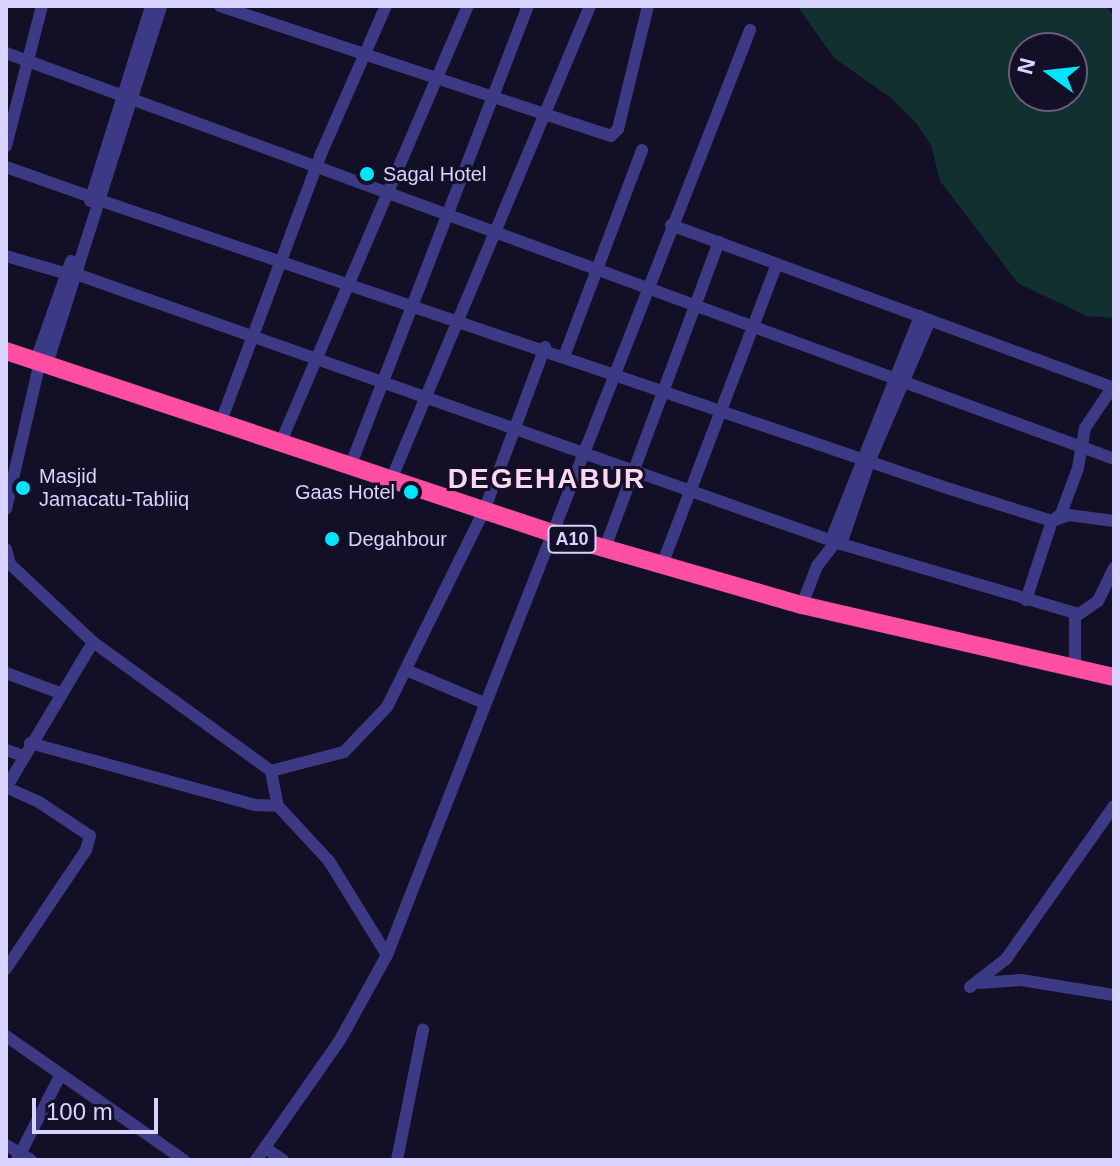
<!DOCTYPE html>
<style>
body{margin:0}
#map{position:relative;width:1120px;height:1166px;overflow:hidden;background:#130f26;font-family:Helvetica,sans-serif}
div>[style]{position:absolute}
.green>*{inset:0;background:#12302f}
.minor>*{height:12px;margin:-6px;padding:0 6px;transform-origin:6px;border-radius:6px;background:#3d3a85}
.highway>*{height:18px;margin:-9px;padding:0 9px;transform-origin:9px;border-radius:9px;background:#ff4fa3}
.dots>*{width:22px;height:22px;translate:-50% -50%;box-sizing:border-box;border:4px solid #130f26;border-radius:50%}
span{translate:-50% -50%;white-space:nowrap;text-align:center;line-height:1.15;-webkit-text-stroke:6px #130f26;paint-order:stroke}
.shield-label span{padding:2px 6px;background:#130f26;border:2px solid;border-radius:6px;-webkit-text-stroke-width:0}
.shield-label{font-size:18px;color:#d9d4ff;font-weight:700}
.poi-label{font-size:20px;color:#d9d4ff}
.left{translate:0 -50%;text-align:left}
.right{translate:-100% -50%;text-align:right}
.district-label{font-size:28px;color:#ffd6f0;font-weight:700;letter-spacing:2px}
.frame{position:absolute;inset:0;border:8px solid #d9d4ff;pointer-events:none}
.north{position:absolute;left:1008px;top:32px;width:80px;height:80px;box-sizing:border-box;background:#130f26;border:2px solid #625e7d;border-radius:50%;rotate:285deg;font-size:22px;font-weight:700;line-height:32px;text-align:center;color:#d9d4ff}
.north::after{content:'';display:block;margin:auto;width:28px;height:36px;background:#00e5ff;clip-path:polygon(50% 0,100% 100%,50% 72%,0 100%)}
.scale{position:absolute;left:32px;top:1098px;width:126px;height:36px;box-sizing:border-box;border:4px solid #d9d4ff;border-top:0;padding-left:10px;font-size:24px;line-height:28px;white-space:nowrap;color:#d9d4ff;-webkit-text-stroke:6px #130f26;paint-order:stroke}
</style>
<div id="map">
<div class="green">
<i style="clip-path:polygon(evenodd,797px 6px,1106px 6px,1114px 16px,1114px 318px,1086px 316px,1018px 283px,940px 181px,931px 145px,916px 123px,891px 98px,834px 58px,797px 6px,1072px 48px,1072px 96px,1024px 96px,1024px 48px,1072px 48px)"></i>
</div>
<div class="minor">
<i style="left:220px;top:6px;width:412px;rotate:18.4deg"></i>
<i style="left:611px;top:136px;width:10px;rotate:-45deg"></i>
<i style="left:618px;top:129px;width:127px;rotate:-76.3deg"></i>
<i style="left:6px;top:53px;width:1180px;rotate:20.12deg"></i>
<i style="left:6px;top:146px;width:145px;rotate:-75.6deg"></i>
<i style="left:6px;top:167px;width:90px;rotate:19.4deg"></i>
<i style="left:99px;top:200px;width:899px;rotate:18.76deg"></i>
<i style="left:950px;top:489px;width:107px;rotate:17.4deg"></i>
<i style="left:1052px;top:521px;width:18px;rotate:-19deg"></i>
<i style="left:1069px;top:515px;width:45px;rotate:7.6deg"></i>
<i style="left:90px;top:201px;width:204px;rotate:-72.6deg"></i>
<i style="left:671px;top:225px;width:472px;rotate:20.2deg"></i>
<i style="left:6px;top:256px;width:64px;rotate:16.4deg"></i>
<i style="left:76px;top:274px;width:811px;rotate:19.44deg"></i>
<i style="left:841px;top:544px;width:244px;rotate:16.4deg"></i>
<i style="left:1075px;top:613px;width:56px;rotate:90deg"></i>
<i style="left:565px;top:354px;width:218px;rotate:-69.3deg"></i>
<i style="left:36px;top:360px;width:105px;rotate:-70.5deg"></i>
<i style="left:47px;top:364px;width:376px;rotate:-72.3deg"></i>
<i style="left:220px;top:424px;width:286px;rotate:-69.5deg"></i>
<i style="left:320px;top:156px;width:164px;rotate:-66.3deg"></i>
<i style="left:280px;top:444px;width:477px;rotate:-66.8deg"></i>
<i style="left:350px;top:467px;width:494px;rotate:-68.9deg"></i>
<i style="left:391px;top:480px;width:514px;rotate:-67.23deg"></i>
<i style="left:6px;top:509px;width:151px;rotate:-77deg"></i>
<i style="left:831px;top:540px;width:241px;rotate:-68.3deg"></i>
<i style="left:841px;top:544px;width:89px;rotate:-71deg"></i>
<i style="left:870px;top:460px;width:152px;rotate:-66.8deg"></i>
<i style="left:605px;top:548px;width:327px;rotate:-69.6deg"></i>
<i style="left:6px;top:549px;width:16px;rotate:75deg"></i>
<i style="left:10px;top:564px;width:114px;rotate:43.2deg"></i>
<i style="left:93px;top:642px;width:220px;rotate:35.9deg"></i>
<i style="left:662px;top:565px;width:322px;rotate:-69.1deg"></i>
<i style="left:1026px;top:600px;width:83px;rotate:-71.8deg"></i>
<i style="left:1052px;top:521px;width:11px;rotate:-38deg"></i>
<i style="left:1061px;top:514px;width:49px;rotate:-69.7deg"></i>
<i style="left:1078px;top:468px;width:41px;rotate:-80.1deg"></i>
<i style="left:1085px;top:428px;width:48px;rotate:-56deg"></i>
<i style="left:802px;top:605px;width:42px;rotate:-69deg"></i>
<i style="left:817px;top:566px;width:31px;rotate:-52deg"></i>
<i style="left:1075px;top:617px;width:28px;rotate:-35deg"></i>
<i style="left:1098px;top:601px;width:37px;rotate:-64deg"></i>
<i style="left:406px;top:670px;width:85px;rotate:22.9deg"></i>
<i style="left:6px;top:673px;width:58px;rotate:20.3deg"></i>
<i style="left:30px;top:743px;width:233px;rotate:15.4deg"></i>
<i style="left:255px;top:805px;width:23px;rotate:2deg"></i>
<i style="left:6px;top:750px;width:18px;rotate:19deg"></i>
<i style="left:271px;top:771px;width:75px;rotate:-14.6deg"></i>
<i style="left:344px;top:752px;width:62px;rotate:-46.3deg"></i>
<i style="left:387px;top:707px;width:219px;rotate:-63.7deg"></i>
<i style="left:484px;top:511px;width:175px;rotate:-69.6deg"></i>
<i style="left:271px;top:771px;width:36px;rotate:79deg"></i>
<i style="left:278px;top:806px;width:75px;rotate:47.2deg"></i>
<i style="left:329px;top:861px;width:110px;rotate:58.3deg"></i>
<i style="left:6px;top:788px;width:170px;rotate:-59.2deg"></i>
<i style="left:6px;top:969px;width:143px;rotate:-56.1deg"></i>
<i style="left:86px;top:850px;width:15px;rotate:-74deg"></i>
<i style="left:90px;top:836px;width:61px;rotate:-146.3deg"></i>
<i style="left:39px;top:802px;width:36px;rotate:-156deg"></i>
<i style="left:980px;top:983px;width:41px;rotate:-4.2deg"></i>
<i style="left:1021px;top:980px;width:94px;rotate:9.2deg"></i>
<i style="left:970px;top:987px;width:46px;rotate:-37.9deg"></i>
<i style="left:1006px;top:959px;width:187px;rotate:-54.8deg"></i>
<i style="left:6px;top:1036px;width:217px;rotate:34.9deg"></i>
<i style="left:6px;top:1145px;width:29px;rotate:31deg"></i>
<i style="left:265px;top:1148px;width:22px;rotate:34deg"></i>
<i style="left:17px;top:1160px;width:94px;rotate:-62.9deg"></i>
<i style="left:256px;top:1160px;width:146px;rotate:-55deg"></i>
<i style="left:340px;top:1040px;width:97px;rotate:-61.1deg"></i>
<i style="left:387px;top:955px;width:994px;rotate:-68.57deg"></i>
<i style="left:397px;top:1160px;width:133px;rotate:-78.7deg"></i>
</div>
<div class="highway">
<i style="left:6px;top:351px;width:576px;rotate:18.43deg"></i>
<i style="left:552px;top:533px;width:260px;rotate:16.1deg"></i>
<i style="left:802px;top:605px;width:320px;rotate:13deg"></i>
</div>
<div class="dots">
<i style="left:367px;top:174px;background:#00e5ff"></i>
<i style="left:23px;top:488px;background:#00e5ff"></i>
<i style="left:411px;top:492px;background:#00e5ff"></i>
<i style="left:332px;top:539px;background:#00e5ff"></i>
</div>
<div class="shield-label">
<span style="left:572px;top:539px">A10</span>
</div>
<div class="poi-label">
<span class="left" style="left:383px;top:174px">Sagal Hotel</span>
<span class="left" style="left:39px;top:488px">Masjid<br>Jamacatu-Tabliiq</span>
<span class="right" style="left:395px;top:492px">Gaas Hotel</span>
<span class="left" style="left:348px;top:539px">Degahbour</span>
</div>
<div class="district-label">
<span style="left:547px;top:479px">DEGEHABUR</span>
</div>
<div class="frame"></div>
<div class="north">N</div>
<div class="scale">100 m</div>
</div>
